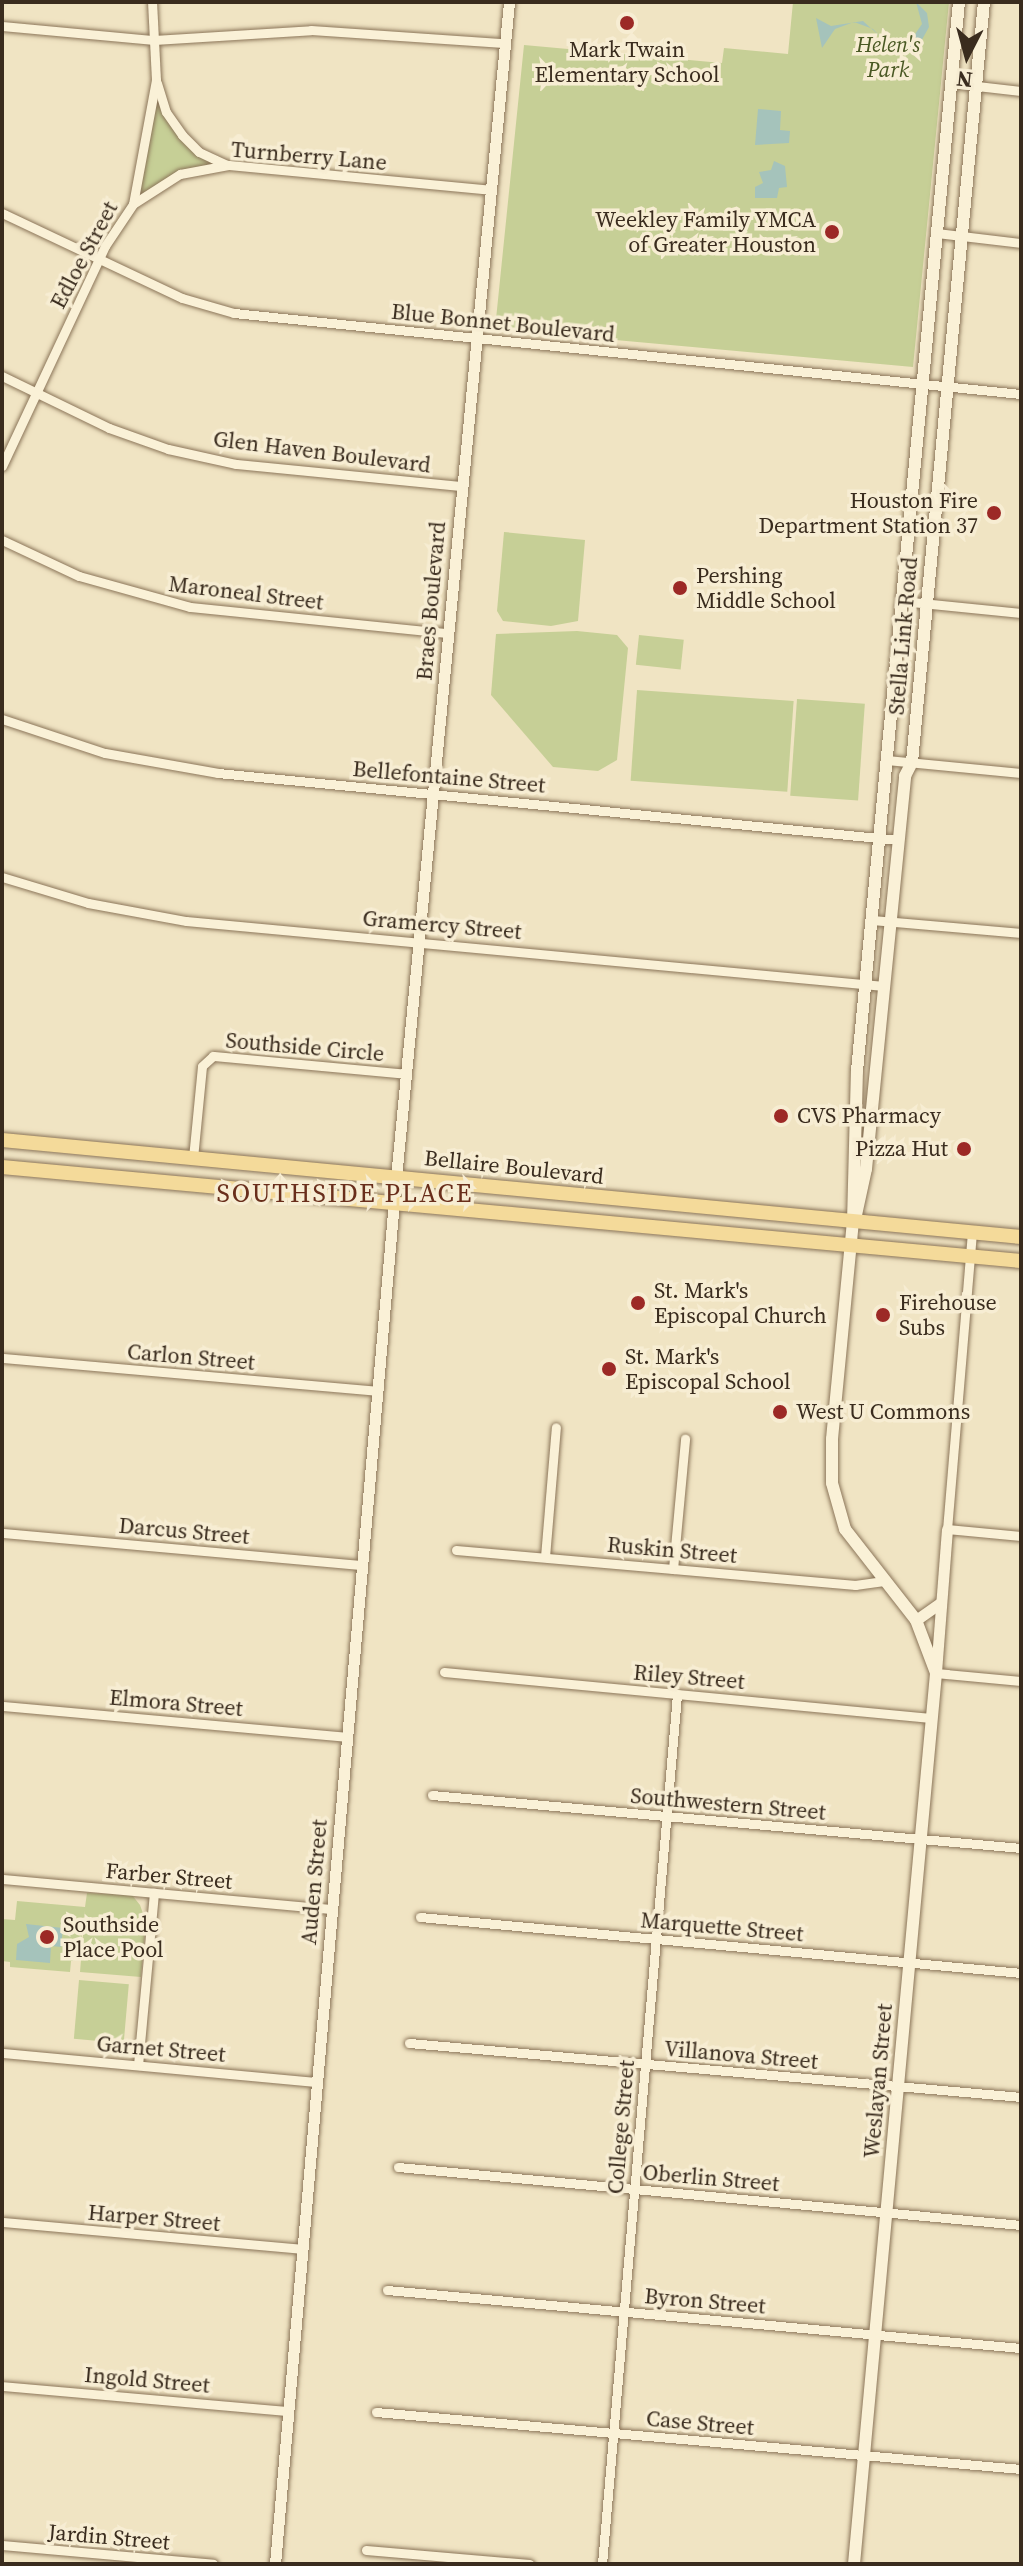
<!DOCTYPE html>
<style>
body{margin:0}
#map{position:relative;width:1023px;height:2566px;overflow:hidden;background:#f0e4c3;font-family:"Source Serif 4",serif}
div>[style]{position:absolute}
.green>*{inset:0;background:#c6cf96;transform-origin:0 0}
.water>*{inset:0;background:#a5c3bb}
.roads{filter:drop-shadow(0 0 2px #8b7559) drop-shadow(0 0 2px #8b7559)}
.minor>*{height:9px;margin:-4.5px;padding:0 4.5px;transform-origin:4.5px;border-radius:4.5px;background:#faf1d7}
.tertiary>*{height:11px;margin:-5.5px;padding:0 5.5px;transform-origin:5.5px;border-radius:5.5px;background:#faf1d7}
.secondary>*{height:12px;margin:-6px;padding:0 6px;transform-origin:6px;border-radius:6px;background:#faf1d7}
.primary>*{height:14px;margin:-7px;padding:0 7px;transform-origin:7px;border-radius:7px;background:#f4da9a}
.dots>*{width:22px;height:22px;translate:-50% -50%;box-sizing:border-box;border:4px solid #f7edd3;border-radius:50%}
span{translate:-50% -50%;white-space:nowrap;text-align:center;line-height:1.15;-webkit-text-stroke:7px #f7edd3;paint-order:stroke}
.park-label{font-size:22px;color:#495823;font-style:italic}
.poi-label{font-size:22px;color:#3a2c1e}
.right{translate:-100% -50%;text-align:right}
.left{translate:0 -50%;text-align:left}
.street-label{font-size:22px;color:#3a2c1e}
.quarter-label{font-size:26px;color:#692e1b;letter-spacing:2px}
.frame{position:absolute;inset:0;border:4px solid #3a2c1e;pointer-events:none}
.north{position:absolute;left:927px;top:16px;width:80px;height:80px;-webkit-text-stroke:6px #f7edd3;paint-order:stroke;rotate:186deg;font-size:22px;font-weight:700;line-height:32px;text-align:center;color:#3a2c1e}
.north::after{content:'';display:block;margin:auto;width:28px;height:36px;background:#3a2c1e;clip-path:polygon(50% 0,100% 100%,50% 72%,0 100%)}
</style>
<div id="map">
<div class="green">
<i style="clip-path:polygon(793px 2px,949px 2px,913px 367px,495px 329px,524px 45px,722px 63px,724px 48px,788px 54px)"></i>
<i style="clip-path:polygon(156px 80px,166px 112px,199px 152px,228px 165px,180px 174px,133px 204px)"></i>
<i style="clip-path:polygon(504px 532px,585px 540px,578px 621px,551px 626px,503px 621px,497px 611px)"></i>
<i style="clip-path:polygon(577px 631px,617px 635px,628px 648px,617px 760px,598px 771px,553px 767px,491px 695px,496px 634px)"></i>
<i style="left:639px;top:635px;width:45px;height:30px;rotate:6deg"></i>
<i style="left:637px;top:690px;width:157px;height:91px;rotate:4deg"></i>
<i style="left:797px;top:699px;width:68px;height:97px;rotate:4deg"></i>
<i style="clip-path:polygon(87px 1893px,132px 1895px,140px 1905px,146px 1922px,141px 1977px,80px 1972px,85px 1910px,79px 1959px,71px 1961px,70px 1972px,10px 1967px,10px 1962px,2px 1961px,2px 1919px,15px 1920px,17px 1901px,85px 1907px)"></i>
<i style="left:79px;top:1980px;width:50px;height:59px;rotate:5deg"></i>
</div>
<div class="water">
<i style="clip-path:polygon(916px 2px,927px 13px,929px 27px,919px 45px,909px 50px,891px 48px,873px 29px,854px 22px,835px 29px,822px 48px,816px 18px,831px 26px,863px 21px,884px 40px,911px 40px,922px 24px)"></i>
<i style="clip-path:polygon(758px 109px,781px 111px,780px 130px,790px 131px,789px 143px,755px 145px)"></i>
<i style="clip-path:polygon(774px 161px,785px 166px,787px 187px,779px 188px,777px 198px,755px 198px,755px 187px,763px 183px,759px 172px,771px 170px)"></i>
<i style="clip-path:polygon(26px 1924px,63px 1928px,61px 1947px,51px 1946px,50px 1963px,16px 1960px,17px 1944px,29px 1937px)"></i>
</div>
<div class="roads">
<div class="minor">
<i style="left:2px;top:26px;width:153px;rotate:5.3deg"></i>
<i style="left:154px;top:40px;width:157px;rotate:-3.6deg"></i>
<i style="left:311px;top:30px;width:193px;rotate:3.9deg"></i>
<i style="left:157px;top:83px;width:30px;rotate:73deg"></i>
<i style="left:166px;top:112px;width:28px;rotate:55deg"></i>
<i style="left:182px;top:135px;width:24px;rotate:45deg"></i>
<i style="left:199px;top:152px;width:31px;rotate:25deg"></i>
<i style="left:951px;top:83px;width:70px;rotate:6.5deg"></i>
<i style="left:133px;top:204px;width:56px;rotate:-32.6deg"></i>
<i style="left:180px;top:174px;width:49px;rotate:-10.6deg"></i>
<i style="left:228px;top:165px;width:264px;rotate:5.4deg"></i>
<i style="left:2px;top:213px;width:199px;rotate:25.3deg"></i>
<i style="left:182px;top:298px;width:54px;rotate:16.1deg"></i>
<i style="left:234px;top:313px;width:791px;rotate:5.88deg"></i>
<i style="left:937px;top:233px;width:85px;rotate:6.8deg"></i>
<i style="left:2px;top:376px;width:119px;rotate:25.9deg"></i>
<i style="left:109px;top:428px;width:63px;rotate:19.6deg"></i>
<i style="left:168px;top:449px;width:70px;rotate:12.4deg"></i>
<i style="left:236px;top:464px;width:226px;rotate:5.6deg"></i>
<i style="left:2px;top:466px;width:243px;rotate:-64.9deg"></i>
<i style="left:105px;top:246px;width:50px;rotate:-56.3deg"></i>
<i style="left:133px;top:204px;width:126px;rotate:-79.5deg"></i>
<i style="left:156px;top:80px;width:78px;rotate:-92.9deg"></i>
<i style="left:2px;top:540px;width:85px;rotate:25.1deg"></i>
<i style="left:79px;top:576px;width:115px;rotate:15.6deg"></i>
<i style="left:190px;top:607px;width:259px;rotate:5.8deg"></i>
<i style="left:901px;top:601px;width:121px;rotate:5.7deg"></i>
<i style="left:2px;top:719px;width:108px;rotate:18.3deg"></i>
<i style="left:105px;top:753px;width:115px;rotate:10deg"></i>
<i style="left:218px;top:773px;width:684px;rotate:5.62deg"></i>
<i style="left:886px;top:760px;width:136px;rotate:5.5deg"></i>
<i style="left:2px;top:877px;width:90px;rotate:16.8deg"></i>
<i style="left:88px;top:903px;width:100px;rotate:10.4deg"></i>
<i style="left:186px;top:921px;width:701px;rotate:5.32deg"></i>
<i style="left:872px;top:920px;width:150px;rotate:5deg"></i>
<i style="left:193px;top:1158px;width:92px;rotate:-84.4deg"></i>
<i style="left:202px;top:1066px;width:15px;rotate:-42deg"></i>
<i style="left:213px;top:1056px;width:194px;rotate:5.3deg"></i>
<i style="left:972px;top:1232px;width:298px;rotate:94.8deg"></i>
<i style="left:947px;top:1529px;width:74px;rotate:5.4deg"></i>
<i style="left:2px;top:1358px;width:377px;rotate:5deg"></i>
<i style="left:2px;top:1533px;width:361px;rotate:5.1deg"></i>
<i style="left:456px;top:1550px;width:401px;rotate:5deg"></i>
<i style="left:855px;top:1585px;width:29px;rotate:-8deg"></i>
<i style="left:545px;top:1557px;width:130px;rotate:-85.2deg"></i>
<i style="left:673px;top:1569px;width:131px;rotate:-84.7deg"></i>
<i style="left:444px;top:1672px;width:489px;rotate:5.4deg"></i>
<i style="left:936px;top:1673px;width:85px;rotate:5.4deg"></i>
<i style="left:2px;top:1706px;width:346px;rotate:5.1deg"></i>
<i style="left:432px;top:1795px;width:591px;rotate:5.14deg"></i>
<i style="left:2px;top:1879px;width:331px;rotate:5.2deg"></i>
<i style="left:420px;top:1917px;width:604px;rotate:5.32deg"></i>
<i style="left:409px;top:2043px;width:614px;rotate:5.04deg"></i>
<i style="left:2px;top:2053px;width:316px;rotate:5.3deg"></i>
<i style="left:138px;top:2065px;width:173px;rotate:-84.7deg"></i>
<i style="left:398px;top:2167px;width:626px;rotate:5.32deg"></i>
<i style="left:2px;top:2222px;width:301px;rotate:5.1deg"></i>
<i style="left:387px;top:2290px;width:637px;rotate:5.23deg"></i>
<i style="left:2px;top:2386px;width:287px;rotate:5deg"></i>
<i style="left:376px;top:2412px;width:648px;rotate:5.05deg"></i>
<i style="left:2px;top:2545px;width:212px;rotate:5.1deg"></i>
<i style="left:366px;top:2550px;width:164px;rotate:4.9deg"></i>
<i style="left:602px;top:2564px;width:873px;rotate:-85.07deg"></i>
</div>
<div class="tertiary">
<i style="left:916px;top:1620px;width:29px;rotate:-35deg"></i>
<i style="left:936px;top:1672px;width:143px;rotate:-85.6deg"></i>
<i style="left:275px;top:2564px;width:1391px;rotate:-85.01deg"></i>
<i style="left:396px;top:1178px;width:1181px;rotate:-84.51deg"></i>
</div>
<div class="secondary">
<i style="left:856px;top:1215px;width:47px;rotate:-77.7deg"></i>
<i style="left:866px;top:1169px;width:395px;rotate:-84.3deg"></i>
<i style="left:905px;top:776px;width:16px;rotate:-63deg"></i>
<i style="left:912px;top:762px;width:763px;rotate:-84.59deg"></i>
<i style="left:854px;top:2564px;width:895px;rotate:-84.74deg"></i>
<i style="left:936px;top:1673px;width:57px;rotate:-110.7deg"></i>
<i style="left:916px;top:1620px;width:115px;rotate:-128deg"></i>
<i style="left:845px;top:1529px;width:48px;rotate:-105.8deg"></i>
<i style="left:832px;top:1483px;width:44px;rotate:-90deg"></i>
<i style="left:832px;top:1439px;width:218px;rotate:-84.5deg"></i>
<i style="left:853px;top:1222px;width:151px;rotate:-88.5deg"></i>
<i style="left:857px;top:1071px;width:1074px;rotate:-84.55deg"></i>
</div>
<div class="primary">
<i style="left:2px;top:1140px;width:1024px;rotate:5.44deg"></i>
<i style="left:2px;top:1167px;width:1023px;rotate:5.27deg"></i>
</div>
</div>
<div class="dots">
<i style="left:627px;top:23px;background:#9c2926"></i>
<i style="left:832px;top:232px;background:#9c2926"></i>
<i style="left:994px;top:513px;background:#9c2926"></i>
<i style="left:680px;top:588px;background:#9c2926"></i>
<i style="left:781px;top:1116px;background:#9c2926"></i>
<i style="left:964px;top:1149px;background:#9c2926"></i>
<i style="left:638px;top:1303px;background:#9c2926"></i>
<i style="left:883px;top:1315px;background:#9c2926"></i>
<i style="left:609px;top:1369px;background:#9c2926"></i>
<i style="left:780px;top:1412px;background:#9c2926"></i>
<i style="left:47px;top:1937px;background:#9c2926"></i>
</div>
<div class="park-label">
<span style="left:888px;top:57px">Helen's<br>Park</span>
</div>
<div class="poi-label">
<span style="left:627px;top:62px">Mark Twain<br>Elementary School</span>
<span class="right" style="left:816px;top:232px">Weekley Family YMCA<br>of Greater Houston</span>
<span class="right" style="left:978px;top:513px">Houston Fire<br>Department Station 37</span>
<span class="left" style="left:696px;top:588px">Pershing<br>Middle School</span>
<span class="left" style="left:797px;top:1116px">CVS Pharmacy</span>
<span class="right" style="left:948px;top:1149px">Pizza Hut</span>
<span class="left" style="left:654px;top:1303px">St. Mark's<br>Episcopal Church</span>
<span class="left" style="left:899px;top:1315px">Firehouse<br>Subs</span>
<span class="left" style="left:625px;top:1369px">St. Mark's<br>Episcopal School</span>
<span class="left" style="left:796px;top:1412px">West U Commons</span>
<span class="left" style="left:63px;top:1937px">Southside<br>Place Pool</span>
</div>
<div class="street-label">
<span style="left:309px;top:156px;rotate:5deg">Turnberry Lane</span>
<span style="left:84px;top:255px;rotate:-62deg">Edloe Street</span>
<span style="left:503px;top:323px;rotate:6deg">Blue Bonnet Boulevard</span>
<span style="left:322px;top:452px;rotate:7deg">Glen Haven Boulevard</span>
<span style="left:246px;top:593px;rotate:7deg">Maroneal Street</span>
<span style="left:431px;top:601px;rotate:-85deg">Braes Boulevard</span>
<span style="left:903px;top:636px;rotate:-85deg">Stella Link Road</span>
<span style="left:449px;top:777px;rotate:5deg">Bellefontaine Street</span>
<span style="left:442px;top:925px;rotate:5deg">Gramercy Street</span>
<span style="left:305px;top:1047px;rotate:5deg">Southside Circle</span>
<span style="left:514px;top:1167px;rotate:6deg">Bellaire Boulevard</span>
<span style="left:191px;top:1357px;rotate:5deg">Carlon Street</span>
<span style="left:184px;top:1531px;rotate:5deg">Darcus Street</span>
<span style="left:672px;top:1550px;rotate:5deg">Ruskin Street</span>
<span style="left:689px;top:1677px;rotate:5deg">Riley Street</span>
<span style="left:176px;top:1703px;rotate:5deg">Elmora Street</span>
<span style="left:728px;top:1804px;rotate:5deg">Southwestern Street</span>
<span style="left:169px;top:1876px;rotate:5deg">Farber Street</span>
<span style="left:314px;top:1882px;rotate:-85deg">Auden Street</span>
<span style="left:722px;top:1927px;rotate:5deg">Marquette Street</span>
<span style="left:161px;top:2049px;rotate:5deg">Garnet Street</span>
<span style="left:741px;top:2055px;rotate:5deg">Villanova Street</span>
<span style="left:878px;top:2081px;rotate:-85deg">Weslayan Street</span>
<span style="left:621px;top:2127px;rotate:-85deg">College Street</span>
<span style="left:711px;top:2178px;rotate:5deg">Oberlin Street</span>
<span style="left:154px;top:2218px;rotate:5deg">Harper Street</span>
<span style="left:705px;top:2301px;rotate:5deg">Byron Street</span>
<span style="left:147px;top:2380px;rotate:5deg">Ingold Street</span>
<span style="left:700px;top:2423px;rotate:5deg">Case Street</span>
<span style="left:109px;top:2537px;rotate:5deg">Jardin Street</span>
</div>
<div class="quarter-label">
<span style="left:345px;top:1194px">SOUTHSIDE PLACE</span>
</div>
<div class="frame"></div>
<div class="north">N</div>
</div>
